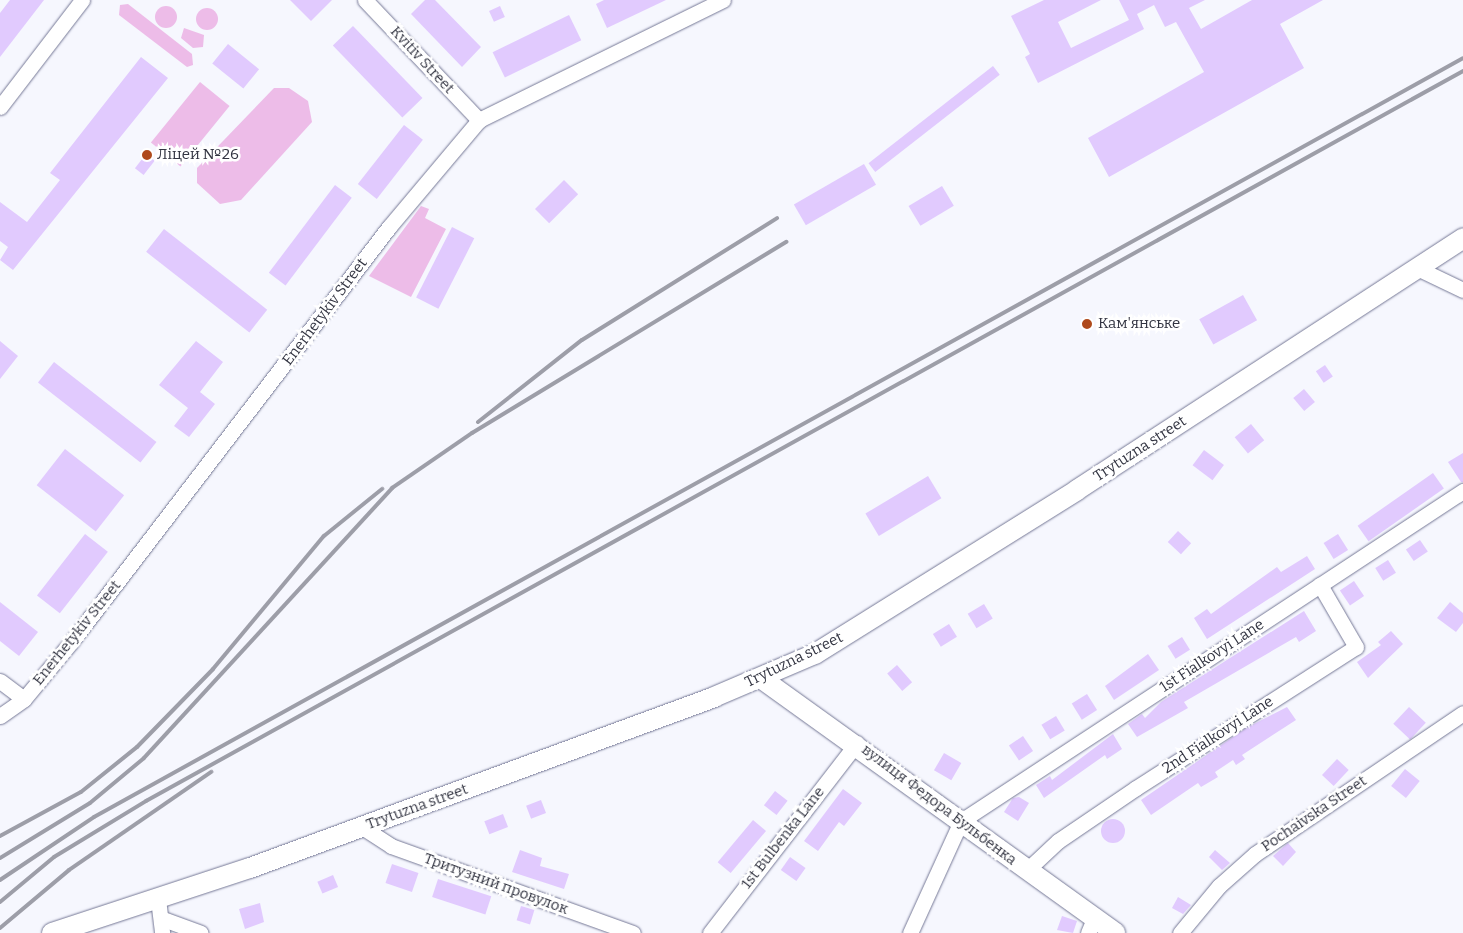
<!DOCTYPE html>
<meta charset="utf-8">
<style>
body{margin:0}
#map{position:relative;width:1463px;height:933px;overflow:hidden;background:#f6f7fe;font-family:Bitter,serif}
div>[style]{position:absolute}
.green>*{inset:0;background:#edbce8;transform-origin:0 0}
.round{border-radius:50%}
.building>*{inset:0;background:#e1cafe;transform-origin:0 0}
.roads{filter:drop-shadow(0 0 1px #757896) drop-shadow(0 0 1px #757896)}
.street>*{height:15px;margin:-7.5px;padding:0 7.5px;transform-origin:7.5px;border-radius:7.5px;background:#fff}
.secondary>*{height:20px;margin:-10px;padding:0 10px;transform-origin:10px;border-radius:10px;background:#fff}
.rail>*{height:4px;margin:-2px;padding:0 2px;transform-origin:2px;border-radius:2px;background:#9d9ea8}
.dots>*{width:14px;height:14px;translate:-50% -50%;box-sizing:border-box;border:2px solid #fff;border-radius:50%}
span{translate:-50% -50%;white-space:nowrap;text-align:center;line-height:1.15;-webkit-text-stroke:5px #fff;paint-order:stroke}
.street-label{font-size:15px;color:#323441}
.poi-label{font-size:15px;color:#323441}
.left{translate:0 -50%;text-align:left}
</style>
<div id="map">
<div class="green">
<i style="clip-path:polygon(128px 4px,192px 54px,193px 65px,187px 67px,119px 15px,120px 5px)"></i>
<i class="round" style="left:155px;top:6px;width:22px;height:22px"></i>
<i class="round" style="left:196px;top:8px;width:22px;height:22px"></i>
<i style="clip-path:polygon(184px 28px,204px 35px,203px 47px,193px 48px,181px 38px)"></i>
<i style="left:200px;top:82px;width:38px;height:78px;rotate:39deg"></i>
<i style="clip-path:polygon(274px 88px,289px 88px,308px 101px,312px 122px,241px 200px,220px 204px,197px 183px,197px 168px)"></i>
<i style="clip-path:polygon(421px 206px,429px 209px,425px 218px,446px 229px,411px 297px,369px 276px)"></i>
</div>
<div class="building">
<i style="clip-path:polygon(10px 0,44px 0,0 57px,0 13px)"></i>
<i style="clip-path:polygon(290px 0,332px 0,311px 21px)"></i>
<i style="clip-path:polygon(425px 0,435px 0,481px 47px,462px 67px,411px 14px)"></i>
<i style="clip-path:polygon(604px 0,666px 0,607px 28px,596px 4px)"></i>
<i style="clip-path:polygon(1044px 0,1101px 0,1058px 22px,1071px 48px,1129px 20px,1119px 0,1205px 0,1189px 8px,1201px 29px,1252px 0,1323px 0,1280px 24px,1304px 68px,1109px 177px,1088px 138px,1204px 72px,1176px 22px,1165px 27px,1154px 5px,1137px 14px,1144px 29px,1038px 83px,1025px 57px,1030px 54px,1011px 16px)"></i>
<i style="left:500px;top:6px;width:12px;height:12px;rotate:66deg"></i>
<i style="left:569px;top:15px;width:28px;height:85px;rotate:64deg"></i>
<i style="left:353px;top:26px;width:100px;height:28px;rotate:46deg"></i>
<i style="left:228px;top:44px;width:40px;height:25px;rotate:39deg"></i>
<i style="clip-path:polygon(141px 57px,168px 78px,13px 270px,0 260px,8px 247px,0 241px,0 202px,27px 222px,60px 180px,50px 173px)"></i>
<i style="left:993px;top:66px;width:11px;height:158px;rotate:52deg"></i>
<i style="left:404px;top:125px;width:24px;height:75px;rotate:38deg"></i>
<i style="left:146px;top:154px;width:11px;height:18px;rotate:38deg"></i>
<i style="left:864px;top:164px;width:24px;height:81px;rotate:60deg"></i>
<i style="left:564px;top:180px;width:20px;height:41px;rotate:45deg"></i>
<i style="left:335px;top:185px;width:21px;height:110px;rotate:37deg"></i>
<i style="left:942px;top:186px;width:23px;height:39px;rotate:59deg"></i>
<i style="left:452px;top:227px;width:25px;height:79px;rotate:27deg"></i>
<i style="left:164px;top:229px;width:131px;height:29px;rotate:38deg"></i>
<i style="left:1243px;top:295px;width:29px;height:50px;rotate:61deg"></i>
<i style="clip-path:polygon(0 341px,18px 356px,0 379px)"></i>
<i style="clip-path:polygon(196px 341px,223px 362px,200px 392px,215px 404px,189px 437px,174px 426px,188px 408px,159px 385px)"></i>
<i style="left:54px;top:362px;width:130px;height:26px;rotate:38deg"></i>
<i style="left:1325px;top:365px;width:14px;height:11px;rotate:56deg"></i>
<i style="left:1304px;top:389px;width:17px;height:14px;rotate:50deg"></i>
<i style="left:1251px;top:424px;width:21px;height:21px;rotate:51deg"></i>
<i style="left:65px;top:449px;width:75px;height:46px;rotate:38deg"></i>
<i style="left:1204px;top:450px;width:25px;height:19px;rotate:37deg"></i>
<i style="clip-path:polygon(1463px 453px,1463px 482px,1461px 482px,1448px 462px)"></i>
<i style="left:1433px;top:473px;width:19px;height:92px;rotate:55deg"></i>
<i style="left:928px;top:476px;width:26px;height:73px;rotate:59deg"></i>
<i style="left:1178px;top:531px;width:18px;height:15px;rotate:43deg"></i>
<i style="left:85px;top:534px;width:29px;height:78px;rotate:38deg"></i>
<i style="left:1338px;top:534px;width:19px;height:17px;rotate:58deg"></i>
<i style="left:1420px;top:540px;width:14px;height:17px;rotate:56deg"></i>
<i style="clip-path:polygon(1307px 556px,1315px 569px,1207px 639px,1194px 618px,1207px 609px,1211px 614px,1277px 567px,1281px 572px)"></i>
<i style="left:1388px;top:560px;width:15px;height:15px;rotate:58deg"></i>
<i style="left:1354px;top:581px;width:18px;height:17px;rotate:56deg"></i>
<i style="clip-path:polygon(0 602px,38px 632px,19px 656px,0 641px)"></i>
<i style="clip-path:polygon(1450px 602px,1463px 613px,1463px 623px,1456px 632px,1437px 618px)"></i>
<i style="left:984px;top:604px;width:17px;height:19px;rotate:59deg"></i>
<i style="clip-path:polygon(1304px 611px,1316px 631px,1299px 642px,1296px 637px,1184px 702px,1188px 708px,1137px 737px,1128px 724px,1142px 714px,1145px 718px,1161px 702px)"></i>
<i style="left:949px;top:624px;width:15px;height:19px;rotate:58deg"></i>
<i style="clip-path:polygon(1391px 631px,1403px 644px,1368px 678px,1357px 662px,1381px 645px,1378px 642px)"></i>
<i style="left:1182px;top:637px;width:15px;height:17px;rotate:58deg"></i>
<i style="clip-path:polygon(1148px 654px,1159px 670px,1114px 700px,1105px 686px)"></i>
<i style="left:897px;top:665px;width:23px;height:13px;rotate:49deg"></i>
<i style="left:1087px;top:694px;width:19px;height:18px;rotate:58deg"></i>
<i style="clip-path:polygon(1287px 707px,1296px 720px,1242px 755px,1245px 759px,1236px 765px,1233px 760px,1215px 772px,1218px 777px,1201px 787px,1198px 783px,1151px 815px,1141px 800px,1246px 728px)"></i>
<i style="left:1409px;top:707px;width:23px;height:23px;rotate:43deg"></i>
<i style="left:1056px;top:716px;width:17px;height:17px;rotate:59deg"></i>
<i style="clip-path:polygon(1113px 734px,1122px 749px,1107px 759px,1105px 755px,1044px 798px,1036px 785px,1050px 776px,1052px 780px)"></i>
<i style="left:1023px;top:736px;width:18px;height:17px;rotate:56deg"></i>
<i style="left:944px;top:753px;width:20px;height:20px;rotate:30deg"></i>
<i style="left:1337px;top:759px;width:16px;height:22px;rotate:43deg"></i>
<i style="left:1405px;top:769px;width:19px;height:22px;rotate:39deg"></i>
<i style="clip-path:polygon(843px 789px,862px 803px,844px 826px,839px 822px,818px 851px,804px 841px)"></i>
<i style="left:775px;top:791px;width:16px;height:18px;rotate:38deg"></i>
<i style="clip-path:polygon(1019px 797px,1029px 803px,1018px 821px,1004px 812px,1013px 798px)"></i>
<i style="left:541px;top:800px;width:14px;height:16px;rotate:69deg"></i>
<i style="left:503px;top:814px;width:14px;height:20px;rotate:69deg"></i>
<i class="round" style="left:1101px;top:819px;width:24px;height:24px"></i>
<i style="left:753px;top:820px;width:17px;height:55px;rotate:40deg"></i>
<i style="clip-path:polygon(1288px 843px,1296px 852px,1283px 866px,1273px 856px)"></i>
<i style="clip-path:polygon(520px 850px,542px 858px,540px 866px,569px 874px,564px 889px,512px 872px)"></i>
<i style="clip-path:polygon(1215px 850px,1230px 863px,1222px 870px,1209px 857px)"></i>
<i style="left:790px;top:857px;width:19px;height:16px;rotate:35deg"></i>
<i style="left:392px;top:864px;width:28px;height:20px;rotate:19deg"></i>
<i style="left:333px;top:875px;width:13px;height:17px;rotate:67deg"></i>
<i style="left:438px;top:879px;width:56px;height:19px;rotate:18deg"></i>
<i style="clip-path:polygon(1178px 897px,1191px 905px,1183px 914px,1172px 908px)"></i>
<i style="clip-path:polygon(260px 903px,264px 922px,245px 929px,239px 909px)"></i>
<i style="left:521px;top:906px;width:14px;height:15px;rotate:17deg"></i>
<i style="clip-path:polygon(1062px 916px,1077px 921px,1073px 933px,1057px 930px)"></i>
</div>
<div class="roads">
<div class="street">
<i style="left:365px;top:0;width:166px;rotate:46.5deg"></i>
<i style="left:0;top:107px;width:135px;rotate:-52.5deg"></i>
<i style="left:1417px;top:268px;width:51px;rotate:25.6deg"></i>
<i style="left:0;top:681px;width:30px;rotate:37deg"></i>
<i style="left:0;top:716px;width:29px;rotate:-35deg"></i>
<i style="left:24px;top:699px;width:75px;rotate:-50.4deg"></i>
<i style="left:72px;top:641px;width:521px;rotate:-52.56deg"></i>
<i style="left:389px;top:227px;width:140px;rotate:-49.9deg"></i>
<i style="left:479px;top:120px;width:272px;rotate:-26.2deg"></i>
<i style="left:362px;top:827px;width:35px;rotate:33deg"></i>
<i style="left:391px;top:846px;width:257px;rotate:19.8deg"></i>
<i style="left:1027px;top:870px;width:42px;rotate:-43.1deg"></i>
<i style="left:1058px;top:841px;width:94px;rotate:-34.2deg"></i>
<i style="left:1136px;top:788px;width:261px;rotate:-32.7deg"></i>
<i style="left:1356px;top:647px;width:72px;rotate:-120.1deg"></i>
<i style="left:158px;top:899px;width:34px;rotate:83deg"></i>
<i style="left:163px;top:919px;width:40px;rotate:20.2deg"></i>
<i style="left:710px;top:933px;width:240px;rotate:-52.3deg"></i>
<i style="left:910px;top:933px;width:123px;rotate:-65.5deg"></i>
<i style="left:961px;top:821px;width:601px;rotate:-33.32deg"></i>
<i style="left:1088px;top:933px;width:15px;rotate:-67deg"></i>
<i style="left:1180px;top:933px;width:61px;rotate:-50.3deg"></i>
<i style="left:1219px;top:886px;width:48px;rotate:-41.6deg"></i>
<i style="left:1255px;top:854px;width:251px;rotate:-34.1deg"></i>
</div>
<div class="secondary">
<i style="left:762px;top:679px;width:435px;rotate:35.7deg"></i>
<i style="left:52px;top:933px;width:208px;rotate:-18.2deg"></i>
<i style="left:250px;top:868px;width:495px;rotate:-20.2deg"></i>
<i style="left:714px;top:697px;width:110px;rotate:-23.1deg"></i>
<i style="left:815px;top:654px;width:309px;rotate:-32deg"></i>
<i style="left:1077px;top:490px;width:461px;rotate:-33.1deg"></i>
</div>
</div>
<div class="rail">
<i style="left:478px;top:422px;width:132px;rotate:-38.3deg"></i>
<i style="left:582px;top:340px;width:230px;rotate:-32deg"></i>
<i style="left:0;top:836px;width:92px;rotate:-28.5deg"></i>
<i style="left:81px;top:792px;width:72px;rotate:-38.8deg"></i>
<i style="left:137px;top:747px;width:109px;rotate:-45.7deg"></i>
<i style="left:213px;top:669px;width:173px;rotate:-50.2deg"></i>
<i style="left:324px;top:536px;width:75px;rotate:-39deg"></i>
<i style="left:0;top:858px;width:105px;rotate:-31.4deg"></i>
<i style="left:90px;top:803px;width:70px;rotate:-39.8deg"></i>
<i style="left:144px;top:758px;width:367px;rotate:-47.4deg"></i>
<i style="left:392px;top:488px;width:97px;rotate:-34.5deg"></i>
<i style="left:472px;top:433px;width:368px;rotate:-31.3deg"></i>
<i style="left:0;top:880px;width:113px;rotate:-33.8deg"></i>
<i style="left:94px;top:817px;width:1565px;rotate:-29deg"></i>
<i style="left:0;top:902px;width:70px;rotate:-39.8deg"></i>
<i style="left:54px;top:857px;width:108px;rotate:-31.3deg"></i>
<i style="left:146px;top:801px;width:1506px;rotate:-29deg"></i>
<i style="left:0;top:928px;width:90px;rotate:-40deg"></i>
<i style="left:69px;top:870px;width:173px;rotate:-34.6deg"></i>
</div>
<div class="dots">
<i style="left:147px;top:155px;background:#af4a1c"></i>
<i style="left:1087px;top:324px;background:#af4a1c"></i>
</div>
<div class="street-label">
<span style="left:422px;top:60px;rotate:47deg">Kvitiv Street</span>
<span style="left:325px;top:312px;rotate:-53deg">Enerhetykiv Street</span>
<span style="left:1140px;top:449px;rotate:-33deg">Trytuzna street</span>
<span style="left:77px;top:633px;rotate:-51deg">Enerhetykiv Street</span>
<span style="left:1212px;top:656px;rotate:-33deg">1st Fialkovyi Lane</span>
<span style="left:794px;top:660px;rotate:-26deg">Trytuzna street</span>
<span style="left:1218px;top:735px;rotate:-33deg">2nd Fialkovyi Lane</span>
<span style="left:939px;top:805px;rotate:37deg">вулиця Федора Бульбенка</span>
<span style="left:417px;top:807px;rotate:-20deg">Trytuzna street</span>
<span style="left:1314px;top:814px;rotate:-34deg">Pochaivska Street</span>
<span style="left:783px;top:838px;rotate:-52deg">1st Bulbenka Lane</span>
<span style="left:496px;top:884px;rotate:20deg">Тритузний провулок</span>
</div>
<div class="poi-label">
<span class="left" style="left:157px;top:155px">Ліцей №26</span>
<span class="left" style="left:1098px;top:324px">Кам'янське</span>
</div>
</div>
